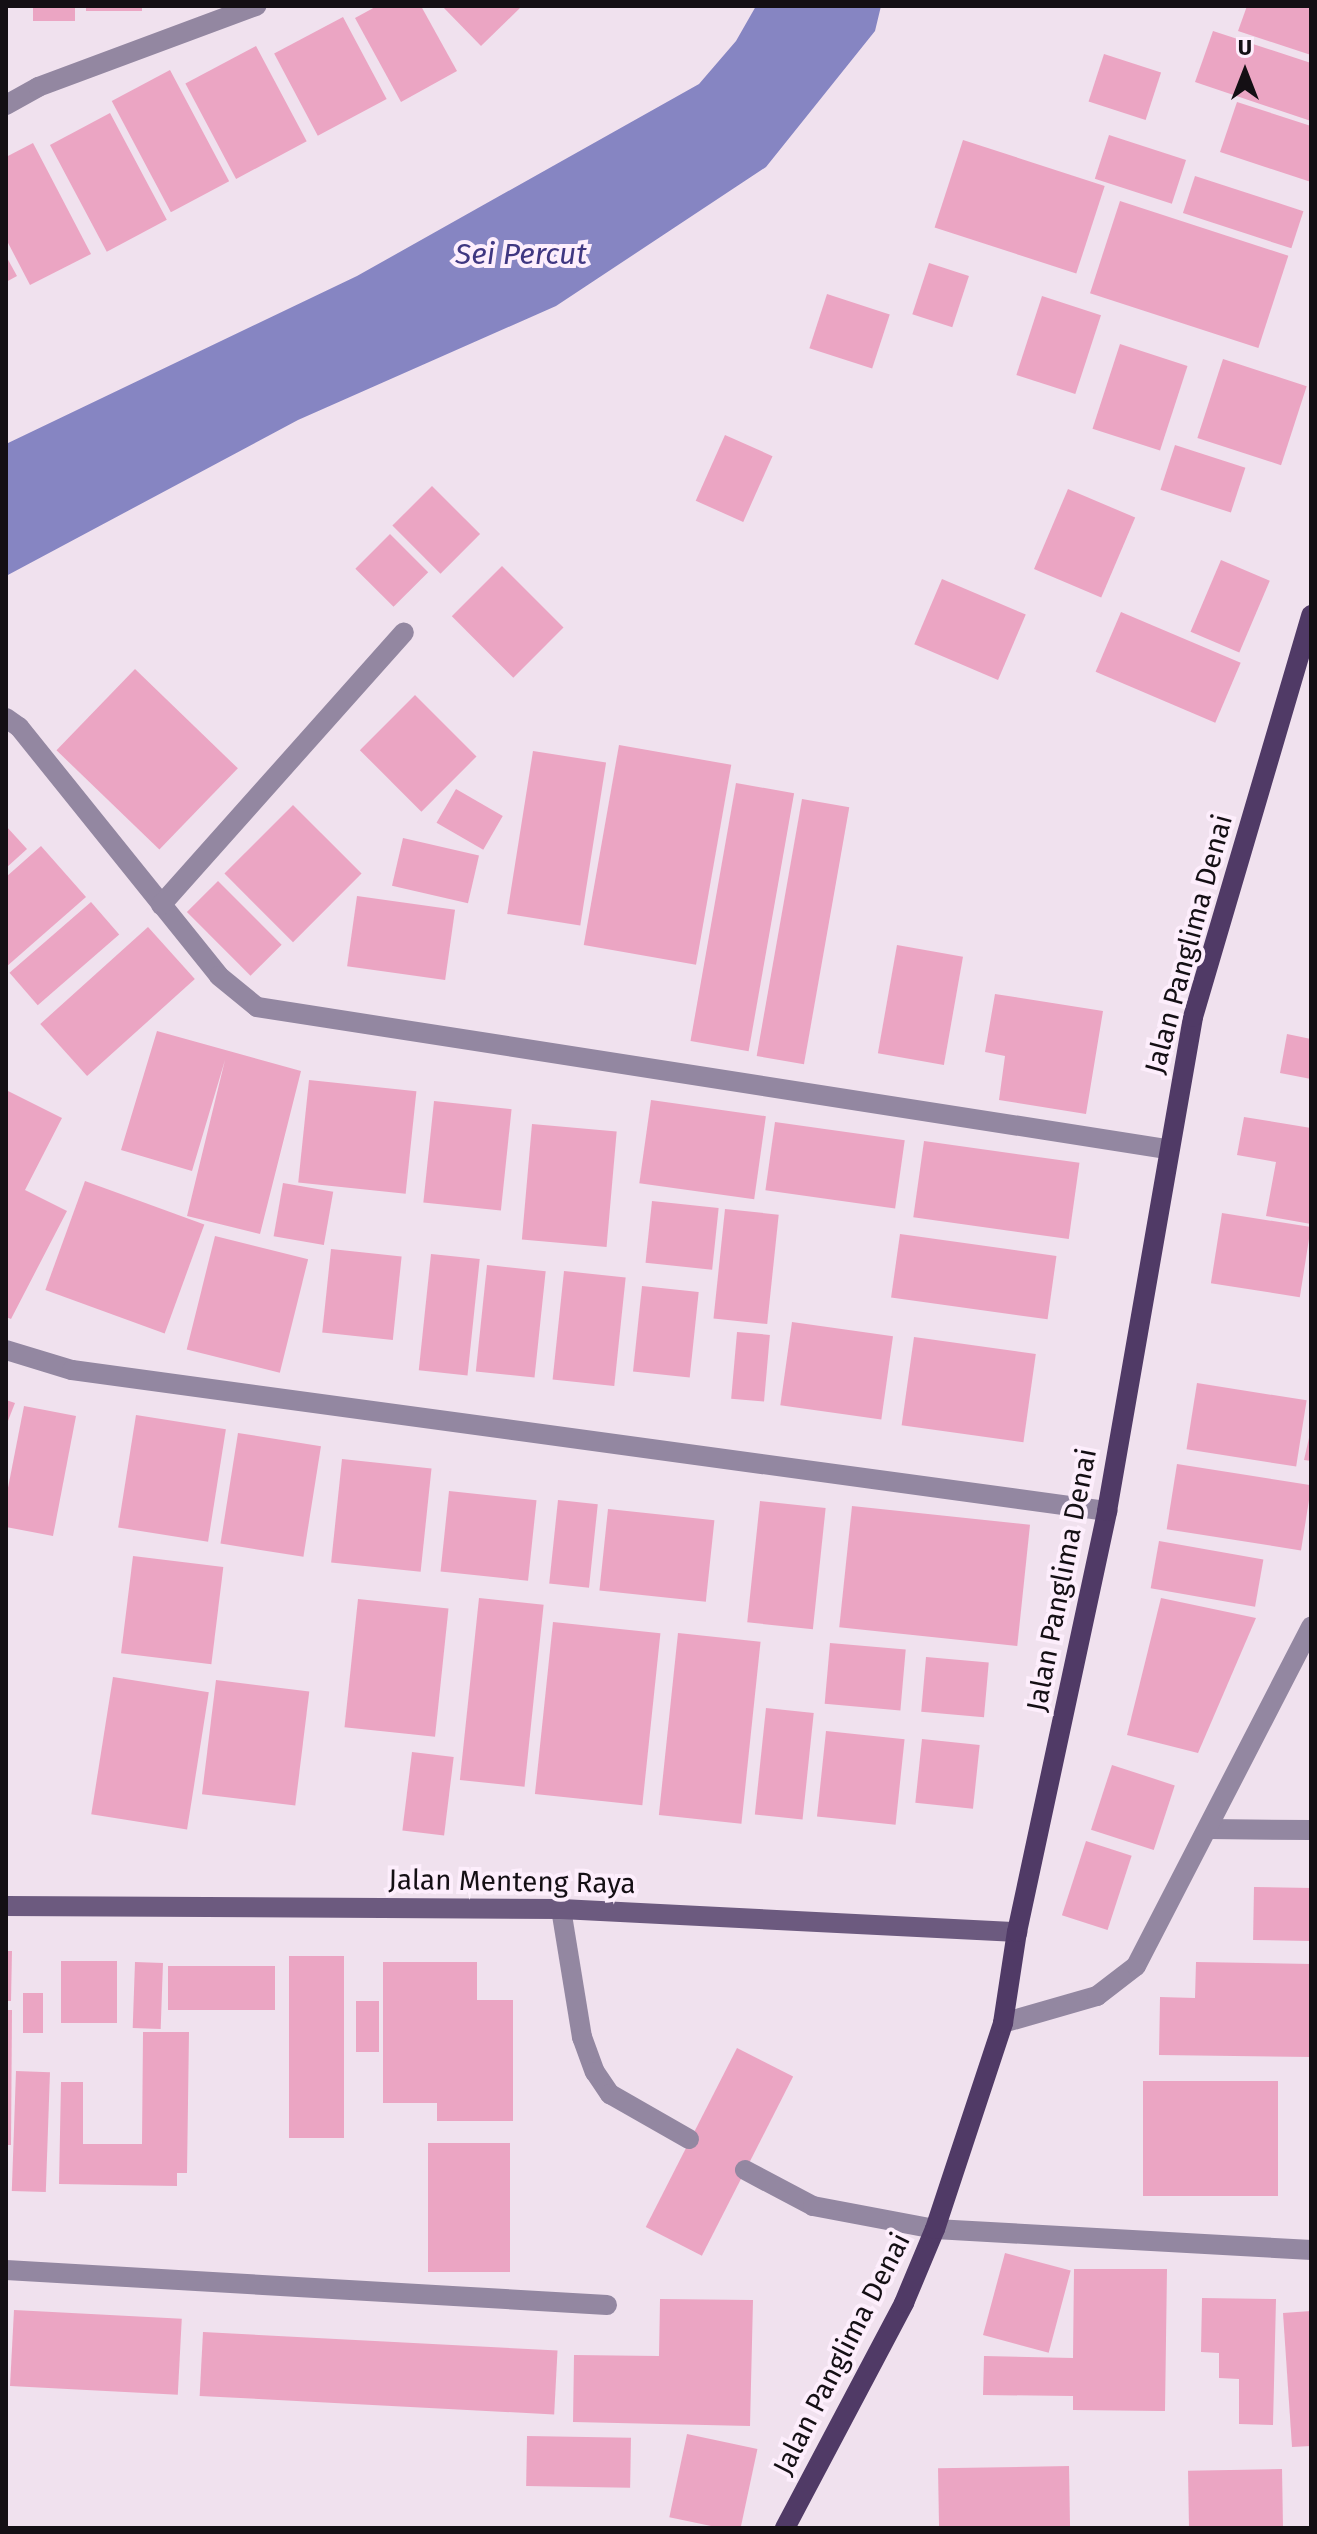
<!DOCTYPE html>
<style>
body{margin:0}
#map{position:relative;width:1317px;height:2534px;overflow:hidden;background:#f0e1ee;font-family:"Fira Sans",sans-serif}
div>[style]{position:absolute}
.water>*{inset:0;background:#8685c2}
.building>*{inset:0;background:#eba5c3;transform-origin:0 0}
.lane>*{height:20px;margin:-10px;padding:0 10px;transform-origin:10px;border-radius:10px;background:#9387a1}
.street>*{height:20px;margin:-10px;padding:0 10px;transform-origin:10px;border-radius:10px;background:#9387a1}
.secondary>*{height:20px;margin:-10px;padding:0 10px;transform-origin:10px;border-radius:10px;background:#6c5a7f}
.primary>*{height:20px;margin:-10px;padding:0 10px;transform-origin:10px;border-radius:10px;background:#503a66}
span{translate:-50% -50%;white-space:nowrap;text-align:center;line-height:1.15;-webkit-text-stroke:8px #fdeefc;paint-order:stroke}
.street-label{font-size:28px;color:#140f14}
.water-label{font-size:30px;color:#3f3781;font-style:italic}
.frame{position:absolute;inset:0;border:8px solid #140f14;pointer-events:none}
.north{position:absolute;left:1205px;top:32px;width:80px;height:80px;-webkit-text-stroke:6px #fdeefc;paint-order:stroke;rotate:0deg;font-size:22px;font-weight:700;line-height:32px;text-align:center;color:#140f14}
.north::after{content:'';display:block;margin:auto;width:28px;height:36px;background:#140f14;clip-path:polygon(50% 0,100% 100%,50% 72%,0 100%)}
</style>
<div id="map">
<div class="water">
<i style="clip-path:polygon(756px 6px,881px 6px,875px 31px,766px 167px,556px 306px,298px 420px,6px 576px,6px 444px,357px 276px,699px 84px,736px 41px)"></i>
</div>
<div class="building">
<i style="left:33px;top:6px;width:42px;height:15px"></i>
<i style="left:86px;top:6px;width:56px;height:5px"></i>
<i style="clip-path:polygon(377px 6px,421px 6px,457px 71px,401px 102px,355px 18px)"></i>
<i style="clip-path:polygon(442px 6px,522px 6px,481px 46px)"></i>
<i style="clip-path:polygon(1247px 6px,1311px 6px,1311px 55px,1238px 31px)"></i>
<i style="left:343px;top:17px;width:93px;height:78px;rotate:62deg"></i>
<i style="clip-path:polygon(1213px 31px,1311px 63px,1311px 121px,1195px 82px)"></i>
<i style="left:256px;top:46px;width:108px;height:80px;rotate:62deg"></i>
<i style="left:1104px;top:54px;width:60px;height:50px;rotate:18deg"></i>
<i style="left:170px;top:70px;width:126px;height:66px;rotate:62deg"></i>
<i style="clip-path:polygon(1237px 102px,1311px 126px,1311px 182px,1220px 152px)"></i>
<i style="left:110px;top:113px;width:121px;height:68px;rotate:62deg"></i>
<i style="left:1109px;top:135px;width:81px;height:46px;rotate:18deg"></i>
<i style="left:963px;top:140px;width:149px;height:92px;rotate:18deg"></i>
<i style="clip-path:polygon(33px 143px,91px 254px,30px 285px,6px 239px,6px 157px)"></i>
<i style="left:1195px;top:176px;width:114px;height:39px;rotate:18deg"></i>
<i style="left:1120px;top:201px;width:177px;height:97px;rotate:18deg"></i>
<i style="clip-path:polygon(6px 256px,17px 276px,6px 282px)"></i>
<i style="left:929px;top:263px;width:42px;height:54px;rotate:18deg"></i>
<i style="left:827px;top:294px;width:66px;height:57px;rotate:18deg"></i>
<i style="left:1042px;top:296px;width:62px;height:83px;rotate:18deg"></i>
<i style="left:1120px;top:344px;width:71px;height:89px;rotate:18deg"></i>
<i style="left:1223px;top:359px;width:88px;height:83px;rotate:18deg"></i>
<i style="left:725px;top:435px;width:52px;height:72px;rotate:24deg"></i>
<i style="left:1175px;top:445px;width:74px;height:47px;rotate:18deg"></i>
<i style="left:432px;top:486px;width:68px;height:56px;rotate:45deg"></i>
<i style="left:1068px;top:489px;width:73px;height:87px;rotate:23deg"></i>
<i style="left:390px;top:534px;width:54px;height:49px;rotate:45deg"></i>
<i style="left:1221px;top:560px;width:53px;height:78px;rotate:23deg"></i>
<i style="left:502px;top:566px;width:87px;height:71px;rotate:45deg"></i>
<i style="left:942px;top:579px;width:91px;height:71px;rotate:23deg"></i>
<i style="left:1121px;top:612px;width:130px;height:65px;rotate:23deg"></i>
<i style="left:135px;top:669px;width:143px;height:113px;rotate:44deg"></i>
<i style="left:415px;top:695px;width:87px;height:78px;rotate:45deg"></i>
<i style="left:619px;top:745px;width:114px;height:203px;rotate:10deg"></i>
<i style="left:533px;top:751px;width:74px;height:165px;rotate:9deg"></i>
<i style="left:736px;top:783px;width:59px;height:262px;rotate:10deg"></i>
<i style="left:456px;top:789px;width:54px;height:39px;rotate:30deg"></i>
<i style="left:802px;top:799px;width:48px;height:261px;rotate:10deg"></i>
<i style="left:293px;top:805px;width:97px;height:97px;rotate:45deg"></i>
<i style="clip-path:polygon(6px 826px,27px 849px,6px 868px)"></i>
<i style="left:403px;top:838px;width:78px;height:49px;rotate:13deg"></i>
<i style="clip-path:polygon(41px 846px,86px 897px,6px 967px,6px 877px)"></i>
<i style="left:218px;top:881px;width:90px;height:44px;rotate:45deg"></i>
<i style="left:357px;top:896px;width:99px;height:71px;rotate:8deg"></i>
<i style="left:91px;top:902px;width:43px;height:108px;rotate:49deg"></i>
<i style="left:148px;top:927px;width:70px;height:145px;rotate:48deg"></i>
<i style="left:897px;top:945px;width:67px;height:110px;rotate:10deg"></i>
<i style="clip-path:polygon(995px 994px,1103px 1011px,1086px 1114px,999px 1100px,1005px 1056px,985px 1052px)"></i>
<i style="clip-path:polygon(157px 1031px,301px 1071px,260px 1234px,187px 1216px,225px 1060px,192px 1171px,121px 1150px)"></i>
<i style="clip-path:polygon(1287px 1034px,1311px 1039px,1311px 1079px,1280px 1073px)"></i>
<i style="left:309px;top:1080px;width:108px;height:103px;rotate:6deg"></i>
<i style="clip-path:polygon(6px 1090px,62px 1118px,25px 1190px,67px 1211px,11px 1319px,6px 1317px)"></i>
<i style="left:651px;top:1100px;width:116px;height:84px;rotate:8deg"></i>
<i style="left:434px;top:1101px;width:78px;height:102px;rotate:6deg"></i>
<i style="clip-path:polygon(1244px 1117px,1311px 1128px,1311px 1224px,1266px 1216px,1276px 1162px,1237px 1155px)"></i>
<i style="left:775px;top:1122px;width:131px;height:69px;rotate:8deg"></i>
<i style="left:532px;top:1124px;width:85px;height:116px;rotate:5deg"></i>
<i style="left:924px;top:1141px;width:157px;height:77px;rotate:8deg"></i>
<i style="left:85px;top:1181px;width:127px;height:116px;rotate:20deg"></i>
<i style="left:283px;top:1183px;width:51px;height:54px;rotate:10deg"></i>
<i style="left:652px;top:1201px;width:67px;height:62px;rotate:6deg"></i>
<i style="left:725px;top:1209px;width:54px;height:110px;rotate:6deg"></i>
<i style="left:1222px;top:1213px;width:90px;height:71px;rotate:9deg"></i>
<i style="left:900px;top:1234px;width:158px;height:64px;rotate:8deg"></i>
<i style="left:215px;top:1236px;width:96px;height:117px;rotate:14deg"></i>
<i style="left:331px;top:1249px;width:71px;height:84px;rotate:6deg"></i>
<i style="left:431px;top:1254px;width:49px;height:117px;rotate:6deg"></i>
<i style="left:487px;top:1265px;width:59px;height:107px;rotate:6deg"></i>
<i style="left:564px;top:1271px;width:62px;height:109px;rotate:6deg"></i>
<i style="left:642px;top:1286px;width:57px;height:86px;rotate:6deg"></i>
<i style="left:792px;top:1322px;width:102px;height:84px;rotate:8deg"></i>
<i style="left:737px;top:1332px;width:33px;height:67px;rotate:5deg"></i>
<i style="left:914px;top:1337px;width:123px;height:89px;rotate:8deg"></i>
<i style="left:1197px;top:1383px;width:111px;height:67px;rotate:9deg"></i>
<i style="clip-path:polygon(6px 1400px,15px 1403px,6px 1426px)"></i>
<i style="clip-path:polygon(24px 1406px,76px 1416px,53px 1536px,6px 1527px,6px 1498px)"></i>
<i style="left:136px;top:1415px;width:91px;height:114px;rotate:9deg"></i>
<i style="clip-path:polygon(1311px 1429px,1311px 1461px,1304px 1460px)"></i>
<i style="left:238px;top:1433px;width:84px;height:112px;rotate:9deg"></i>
<i style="left:342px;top:1459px;width:90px;height:104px;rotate:6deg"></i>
<i style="left:1177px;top:1464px;width:136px;height:66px;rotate:9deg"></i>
<i style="left:449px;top:1491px;width:88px;height:81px;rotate:6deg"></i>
<i style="left:558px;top:1500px;width:40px;height:84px;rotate:6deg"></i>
<i style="left:760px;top:1501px;width:66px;height:122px;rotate:6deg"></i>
<i style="left:852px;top:1506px;width:179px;height:122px;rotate:6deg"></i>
<i style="left:608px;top:1509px;width:107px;height:82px;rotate:6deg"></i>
<i style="left:1159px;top:1541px;width:106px;height:48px;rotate:10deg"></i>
<i style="left:133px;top:1556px;width:91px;height:98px;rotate:7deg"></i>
<i style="left:479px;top:1598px;width:65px;height:183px;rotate:6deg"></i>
<i style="clip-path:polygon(1161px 1598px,1256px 1618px,1198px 1753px,1127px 1735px)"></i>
<i style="left:358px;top:1599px;width:91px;height:129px;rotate:6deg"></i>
<i style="left:553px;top:1622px;width:108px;height:173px;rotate:6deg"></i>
<i style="left:678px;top:1633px;width:83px;height:183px;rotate:6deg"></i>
<i style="left:830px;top:1643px;width:76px;height:61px;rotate:5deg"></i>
<i style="left:926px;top:1657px;width:63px;height:55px;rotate:5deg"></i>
<i style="left:113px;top:1677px;width:97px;height:139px;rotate:9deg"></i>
<i style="left:216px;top:1680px;width:94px;height:115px;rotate:7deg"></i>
<i style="left:766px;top:1708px;width:48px;height:107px;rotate:6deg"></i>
<i style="left:826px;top:1731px;width:79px;height:86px;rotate:6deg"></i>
<i style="left:922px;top:1739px;width:58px;height:64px;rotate:6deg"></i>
<i style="left:412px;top:1752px;width:42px;height:79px;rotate:7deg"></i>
<i style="left:1112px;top:1765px;width:66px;height:68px;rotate:18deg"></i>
<i style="left:1086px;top:1841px;width:48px;height:78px;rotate:18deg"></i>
<i style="left:1254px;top:1887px;width:57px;height:53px;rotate:1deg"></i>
<i style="clip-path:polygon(6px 1951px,12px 1951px,11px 2001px,6px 2001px)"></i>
<i style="left:289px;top:1956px;width:55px;height:182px"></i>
<i style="left:61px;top:1961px;width:56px;height:62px"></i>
<i style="left:135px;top:1962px;width:28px;height:66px;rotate:2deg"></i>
<i style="clip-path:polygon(383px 1962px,477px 1962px,477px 2000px,513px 2000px,513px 2121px,437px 2121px,437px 2103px,383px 2103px)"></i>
<i style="clip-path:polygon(1196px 1962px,1311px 1964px,1311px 2057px,1159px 2055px,1160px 1997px,1195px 1998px)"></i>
<i style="left:168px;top:1966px;width:107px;height:44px"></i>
<i style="left:23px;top:1993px;width:20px;height:40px"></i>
<i style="left:356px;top:2001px;width:23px;height:51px"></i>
<i style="clip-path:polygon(6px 2010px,12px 2010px,11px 2145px,6px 2145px)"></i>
<i style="clip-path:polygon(143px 2032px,189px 2032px,187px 2173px,177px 2173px,177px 2186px,59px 2184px,61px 2082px,83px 2082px,83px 2144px,142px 2144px)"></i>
<i style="left:737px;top:2048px;width:63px;height:201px;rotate:27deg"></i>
<i style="left:16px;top:2071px;width:34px;height:120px;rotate:2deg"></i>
<i style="left:1143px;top:2081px;width:135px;height:115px"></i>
<i style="left:510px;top:2143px;width:129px;height:82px;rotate:90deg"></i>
<i style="left:1005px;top:2253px;width:68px;height:85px;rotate:15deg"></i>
<i style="clip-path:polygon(1074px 2269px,1167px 2269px,1165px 2411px,1073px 2410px,1073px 2396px,983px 2395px,984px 2356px,1073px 2358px)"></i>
<i style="clip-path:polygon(1202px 2298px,1276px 2299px,1273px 2425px,1239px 2424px,1239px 2379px,1219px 2378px,1219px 2353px,1201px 2352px)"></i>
<i style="clip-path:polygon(660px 2299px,753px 2300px,750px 2426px,573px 2422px,574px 2355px,659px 2356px)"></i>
<i style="left:14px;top:2310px;width:168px;height:76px;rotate:3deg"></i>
<i style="clip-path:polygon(1311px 2311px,1311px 2446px,1292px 2447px,1283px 2313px)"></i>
<i style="left:203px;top:2332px;width:355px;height:64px;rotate:3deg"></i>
<i style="left:687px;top:2434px;width:72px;height:85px;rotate:12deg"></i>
<i style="left:527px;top:2436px;width:104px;height:50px;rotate:1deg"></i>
<i style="left:1069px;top:2466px;width:62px;height:131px;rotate:89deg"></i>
<i style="left:1282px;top:2469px;width:59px;height:94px;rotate:89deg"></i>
</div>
<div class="lane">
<i style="left:561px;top:1909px;width:130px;rotate:80.7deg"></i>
<i style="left:582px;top:2037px;width:37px;rotate:70deg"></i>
<i style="left:595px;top:2072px;width:27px;rotate:56deg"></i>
<i style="left:610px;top:2094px;width:91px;rotate:29.7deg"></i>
<i style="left:745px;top:2170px;width:77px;rotate:27.9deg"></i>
<i style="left:813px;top:2206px;width:124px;rotate:10.7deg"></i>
</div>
<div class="street">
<i style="left:6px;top:105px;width:37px;rotate:-29deg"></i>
<i style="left:38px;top:87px;width:233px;rotate:-20.4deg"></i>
<i style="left:6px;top:718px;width:16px;rotate:35deg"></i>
<i style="left:19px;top:727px;width:319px;rotate:51.2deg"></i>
<i style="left:219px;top:976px;width:49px;rotate:39.2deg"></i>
<i style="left:257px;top:1007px;width:921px;rotate:8.87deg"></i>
<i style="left:161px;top:905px;width:365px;rotate:-48.3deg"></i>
<i style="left:6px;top:1350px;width:69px;rotate:16.9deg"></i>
<i style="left:72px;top:1370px;width:1045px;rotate:7.76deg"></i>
<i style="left:1208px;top:1829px;width:103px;rotate:0.6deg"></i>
<i style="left:1003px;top:2023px;width:98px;rotate:-16deg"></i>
<i style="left:1097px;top:1996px;width:49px;rotate:-37.6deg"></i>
<i style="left:1136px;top:1966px;width:382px;rotate:-62.7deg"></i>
<i style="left:935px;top:2229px;width:377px;rotate:3.2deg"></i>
<i style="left:6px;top:2270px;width:602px;rotate:3.33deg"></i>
</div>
<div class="secondary">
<i style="left:6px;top:1906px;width:555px;rotate:0.31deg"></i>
<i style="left:561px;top:1909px;width:457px;rotate:2.9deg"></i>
</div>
<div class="primary">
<i style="left:785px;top:2528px;width:255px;rotate:-62.1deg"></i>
<i style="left:904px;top:2303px;width:80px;rotate:-67.3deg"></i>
<i style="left:935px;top:2229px;width:217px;rotate:-71.7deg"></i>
<i style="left:1003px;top:2023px;width:92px;rotate:-81.3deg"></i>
<i style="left:1017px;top:1932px;width:431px;rotate:-77.9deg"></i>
<i style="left:1107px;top:1511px;width:501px;rotate:-80.12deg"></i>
<i style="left:1193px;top:1017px;width:419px;rotate:-73.6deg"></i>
</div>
<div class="street-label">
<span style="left:1189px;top:944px;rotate:-75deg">Jalan Panglima Denai</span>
<span style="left:1062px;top:1580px;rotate:-79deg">Jalan Panglima Denai</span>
<span style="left:512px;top:1882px;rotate:1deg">Jalan Menteng Raya</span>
<span style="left:842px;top:2354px;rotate:-63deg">Jalan Panglima Denai</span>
</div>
<div class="water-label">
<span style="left:521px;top:254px">Sei Percut</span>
</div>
<div class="frame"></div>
<div class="north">U</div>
</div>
